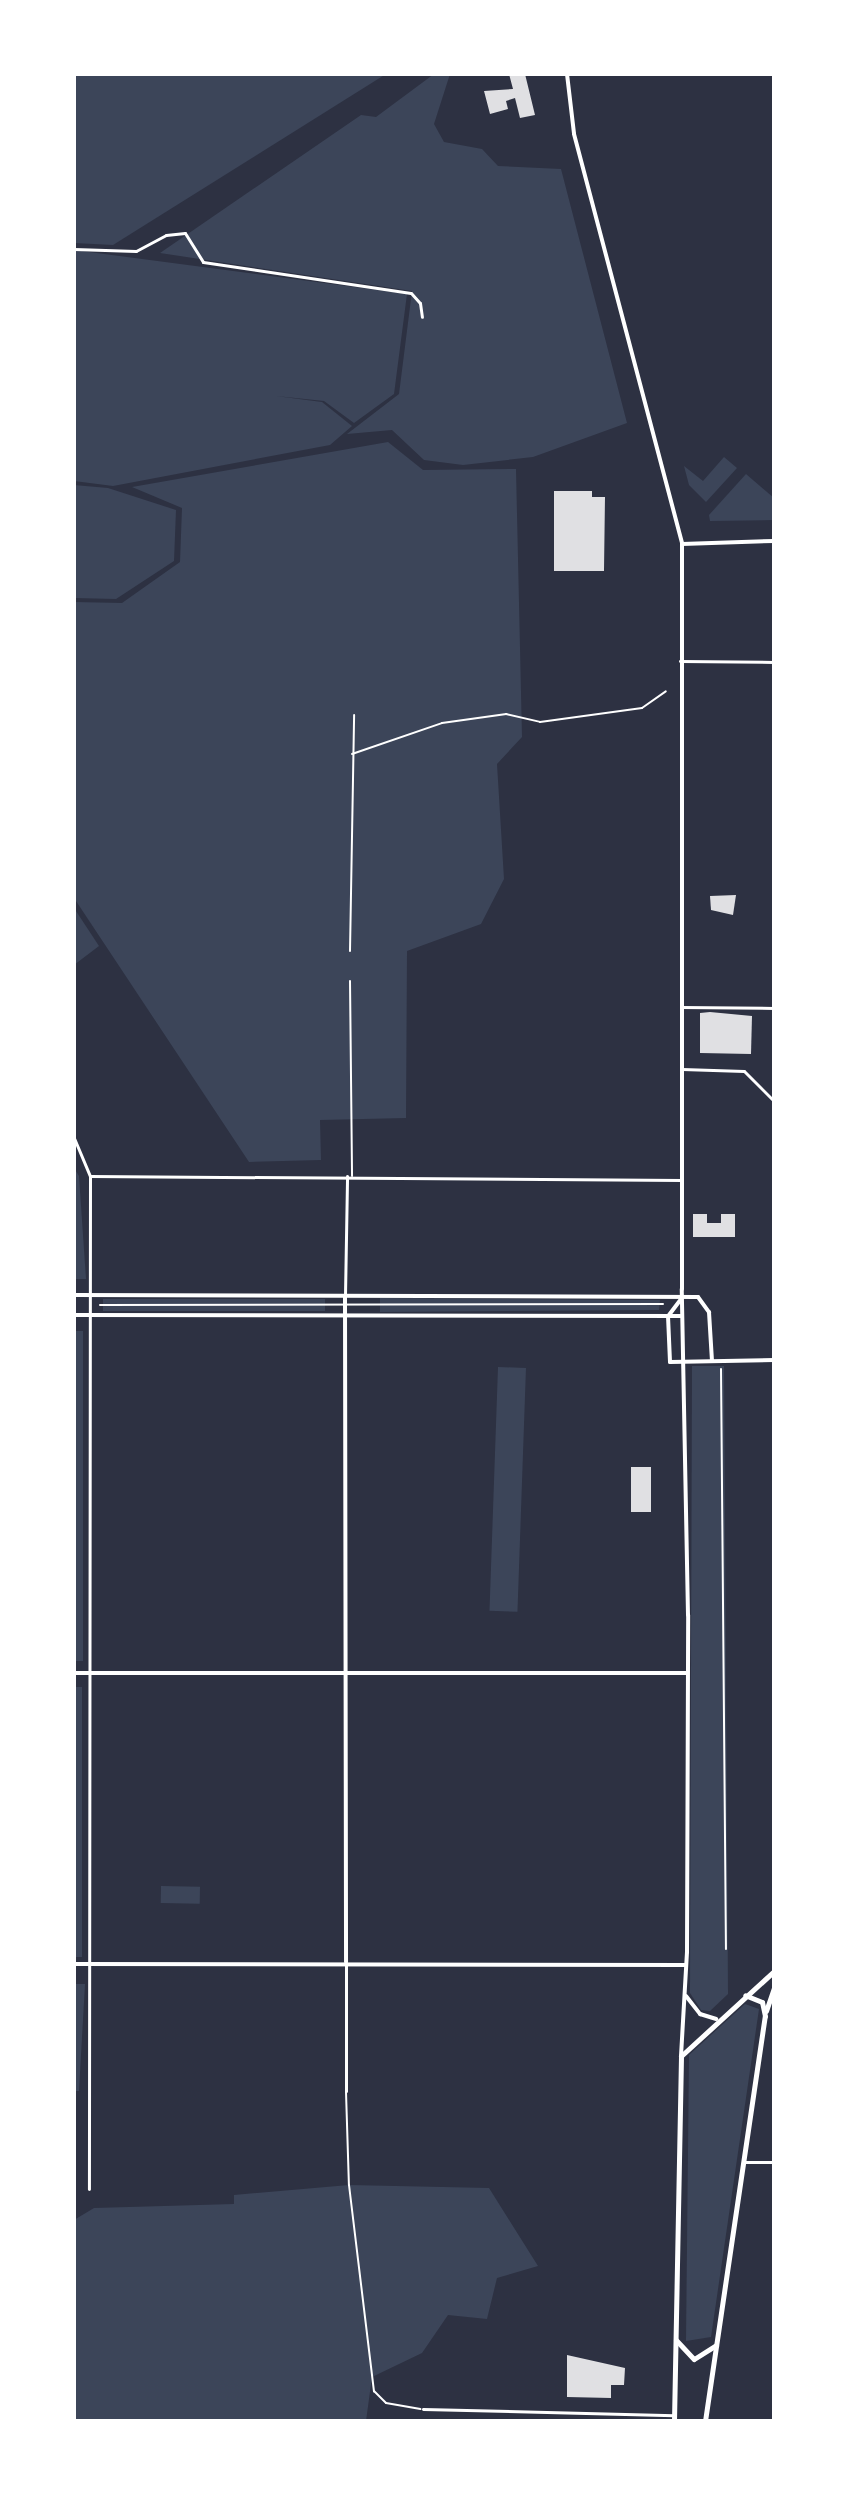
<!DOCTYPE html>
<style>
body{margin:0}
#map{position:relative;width:848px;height:2495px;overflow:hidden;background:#2d3142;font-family:Manrope,sans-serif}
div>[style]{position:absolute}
.green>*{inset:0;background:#3c4559;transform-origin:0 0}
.building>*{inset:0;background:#e0e0e3;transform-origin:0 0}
.pedestrian>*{height:2px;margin:-1px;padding:0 1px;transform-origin:1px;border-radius:1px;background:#fff}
.minor>*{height:3px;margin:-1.5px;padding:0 1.5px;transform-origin:1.5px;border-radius:1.5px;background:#fff}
.tertiary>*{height:4px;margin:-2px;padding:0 2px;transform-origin:2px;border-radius:2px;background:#fff}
.secondary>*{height:4px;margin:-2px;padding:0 2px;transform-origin:2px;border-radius:2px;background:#fff}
.primary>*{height:5px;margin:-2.5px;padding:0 2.5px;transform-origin:2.5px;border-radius:2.5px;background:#fff}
span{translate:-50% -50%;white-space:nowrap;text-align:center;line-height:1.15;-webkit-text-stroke:8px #fff;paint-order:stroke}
.frame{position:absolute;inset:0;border:76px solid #fff;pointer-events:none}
</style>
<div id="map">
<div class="green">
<i style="clip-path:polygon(74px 74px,386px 74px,113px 245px,74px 243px)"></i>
<i style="clip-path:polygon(434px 74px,450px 74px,434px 124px,444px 142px,482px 149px,498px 166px,561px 169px,627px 423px,533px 457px,463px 465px,424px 460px,392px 430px,347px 434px,399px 394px,412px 291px,160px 253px,361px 115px,376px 117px)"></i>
<i style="clip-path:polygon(74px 250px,407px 294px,394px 394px,354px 423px,324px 401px,276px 396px,322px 402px,352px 426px,330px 445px,113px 486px,74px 481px)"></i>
<i style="clip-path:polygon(388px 442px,423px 470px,516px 469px,522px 737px,497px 764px,504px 879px,481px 924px,407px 951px,406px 1118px,320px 1120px,321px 1160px,249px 1162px,74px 898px,74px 602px,122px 603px,180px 562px,182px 508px,132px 487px)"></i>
<i style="clip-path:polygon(724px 457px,737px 468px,706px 502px,689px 485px,684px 466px,703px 481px)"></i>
<i style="clip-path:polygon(746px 474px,774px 498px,774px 520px,710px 521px,709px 515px)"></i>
<i style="clip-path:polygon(74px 485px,108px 488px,176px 510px,174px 561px,116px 599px,74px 598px)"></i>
<i style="clip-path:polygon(74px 908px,99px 946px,74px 965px)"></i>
<i style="clip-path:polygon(74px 1168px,79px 1176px,86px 1279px,74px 1279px)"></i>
<i style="clip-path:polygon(380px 1298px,660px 1300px,659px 1310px,380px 1312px)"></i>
<i style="left:103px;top:1299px;width:222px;height:12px"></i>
<i style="left:74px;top:1331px;width:9px;height:330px"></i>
<i style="clip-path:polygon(692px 1366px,724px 1366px,728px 1994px,710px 2011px,701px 2010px,690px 1993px)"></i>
<i style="left:498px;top:1367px;width:28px;height:244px;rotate:2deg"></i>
<i style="left:74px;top:1687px;width:8px;height:270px"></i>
<i style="left:161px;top:1886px;width:39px;height:17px;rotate:1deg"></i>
<i style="clip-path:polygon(74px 1984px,85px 1984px,79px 2091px,74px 2091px)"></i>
<i style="clip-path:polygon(745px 2004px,759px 2009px,711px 2337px,686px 2341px,689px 2055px)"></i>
<i style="clip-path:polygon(349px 2185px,489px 2188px,538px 2266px,497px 2278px,487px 2319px,448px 2315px,422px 2353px,372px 2377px,366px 2421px,74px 2421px,74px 2220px,94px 2208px,234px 2204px,234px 2195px)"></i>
</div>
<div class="building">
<i style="clip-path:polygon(509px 74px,525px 74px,535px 115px,520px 118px,515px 98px,506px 101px,508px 109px,490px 114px,484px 91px,513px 89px)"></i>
<i style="clip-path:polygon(554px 491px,592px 491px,592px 497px,605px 497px,604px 571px,554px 571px)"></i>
<i style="clip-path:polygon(736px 895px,733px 915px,711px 910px,710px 896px)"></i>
<i style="clip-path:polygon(710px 1012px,752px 1016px,751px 1054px,700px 1053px,700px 1013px)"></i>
<i style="clip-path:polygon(693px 1214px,707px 1214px,707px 1223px,721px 1223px,721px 1214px,735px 1214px,735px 1237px,693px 1237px)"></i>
<i style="left:631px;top:1467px;width:20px;height:45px"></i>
<i style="clip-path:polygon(567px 2355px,625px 2368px,624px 2385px,611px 2385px,611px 2398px,567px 2397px)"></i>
</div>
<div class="pedestrian">
<i style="left:352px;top:754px;width:95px;rotate:-19deg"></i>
<i style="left:442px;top:723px;width:65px;rotate:-8deg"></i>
<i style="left:506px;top:714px;width:35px;rotate:13deg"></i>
<i style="left:540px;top:722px;width:103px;rotate:-7.8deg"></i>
<i style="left:642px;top:708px;width:29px;rotate:-35deg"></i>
<i style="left:350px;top:951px;width:236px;rotate:-89deg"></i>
<i style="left:350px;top:981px;width:195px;rotate:89.4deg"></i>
<i style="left:100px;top:1305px;width:563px;rotate:-0.1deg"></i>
<i style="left:721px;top:1369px;width:580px;rotate:89.51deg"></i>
<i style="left:74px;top:1714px;width:388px;rotate:-89.9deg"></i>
<i style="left:346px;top:2092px;width:93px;rotate:88.2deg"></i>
<i style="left:349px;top:2185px;width:208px;rotate:83.1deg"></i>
<i style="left:374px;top:2391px;width:17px;rotate:45deg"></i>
<i style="left:386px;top:2403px;width:35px;rotate:10deg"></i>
</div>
<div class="minor">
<i style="left:74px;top:249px;width:62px;rotate:1.8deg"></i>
<i style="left:136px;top:251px;width:34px;rotate:-28deg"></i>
<i style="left:166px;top:235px;width:19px;rotate:-6deg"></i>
<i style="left:185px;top:233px;width:34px;rotate:58deg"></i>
<i style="left:203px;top:262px;width:210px;rotate:8.5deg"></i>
<i style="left:411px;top:293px;width:13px;rotate:48deg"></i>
<i style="left:420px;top:303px;width:14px;rotate:82deg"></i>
<i style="left:680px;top:661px;width:94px;rotate:0.6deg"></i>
<i style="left:681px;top:1007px;width:93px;rotate:0.6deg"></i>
<i style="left:682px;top:1069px;width:62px;rotate:1.8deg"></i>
<i style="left:744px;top:1071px;width:42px;rotate:45deg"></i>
<i style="left:74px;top:1138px;width:41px;rotate:67.2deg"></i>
<i style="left:90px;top:1176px;width:1013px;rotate:90.06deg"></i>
<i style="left:90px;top:1176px;width:592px;rotate:0.39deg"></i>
<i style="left:345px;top:1295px;width:119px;rotate:-89deg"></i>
<i style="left:346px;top:2091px;width:128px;rotate:-90deg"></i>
<i style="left:743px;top:2162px;width:31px"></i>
<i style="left:423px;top:2409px;width:251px;rotate:1.4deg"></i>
</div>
<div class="tertiary">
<i style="left:567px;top:74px;width:60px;rotate:83.3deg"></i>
<i style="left:574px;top:134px;width:424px;rotate:75.2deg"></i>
<i style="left:74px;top:1295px;width:624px;rotate:0.18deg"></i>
<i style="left:698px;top:1297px;width:19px;rotate:54deg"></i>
<i style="left:709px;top:1312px;width:49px;rotate:86.5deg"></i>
<i style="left:345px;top:1297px;width:665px;rotate:89.91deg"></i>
<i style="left:74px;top:1315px;width:608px;rotate:0.09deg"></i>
<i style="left:669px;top:1315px;width:21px;rotate:-53deg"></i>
<i style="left:668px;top:1316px;width:46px;rotate:87.5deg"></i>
<i style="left:670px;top:1362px;width:104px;rotate:-1.1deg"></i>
<i style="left:74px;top:1673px;width:613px"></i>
<i style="left:74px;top:1964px;width:612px;rotate:0.09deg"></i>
</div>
<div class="secondary">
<i style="left:686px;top:1996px;width:23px;rotate:52deg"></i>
<i style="left:700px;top:2014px;width:17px;rotate:17deg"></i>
<i style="left:681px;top:2056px;width:104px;rotate:-86.7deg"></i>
<i style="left:687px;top:1952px;width:337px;rotate:-89.8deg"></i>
<i style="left:688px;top:1615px;width:326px;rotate:-91.1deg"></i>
<i style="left:682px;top:1289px;width:745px;rotate:-90deg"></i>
<i style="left:682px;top:544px;width:92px;rotate:-1.9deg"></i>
</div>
<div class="primary">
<i style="left:766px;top:2011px;width:24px;rotate:-71deg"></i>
<i style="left:676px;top:2340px;width:26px;rotate:47deg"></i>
<i style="left:694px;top:2359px;width:26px;rotate:-32deg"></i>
<i style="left:674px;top:2421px;width:365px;rotate:-88.9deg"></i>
<i style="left:681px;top:2056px;width:126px;rotate:-42.4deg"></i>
<i style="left:705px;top:2421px;width:409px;rotate:-81.6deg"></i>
<i style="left:765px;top:2016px;width:14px;rotate:-102deg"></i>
<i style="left:762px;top:2002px;width:18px;rotate:-158deg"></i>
</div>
<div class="frame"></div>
</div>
